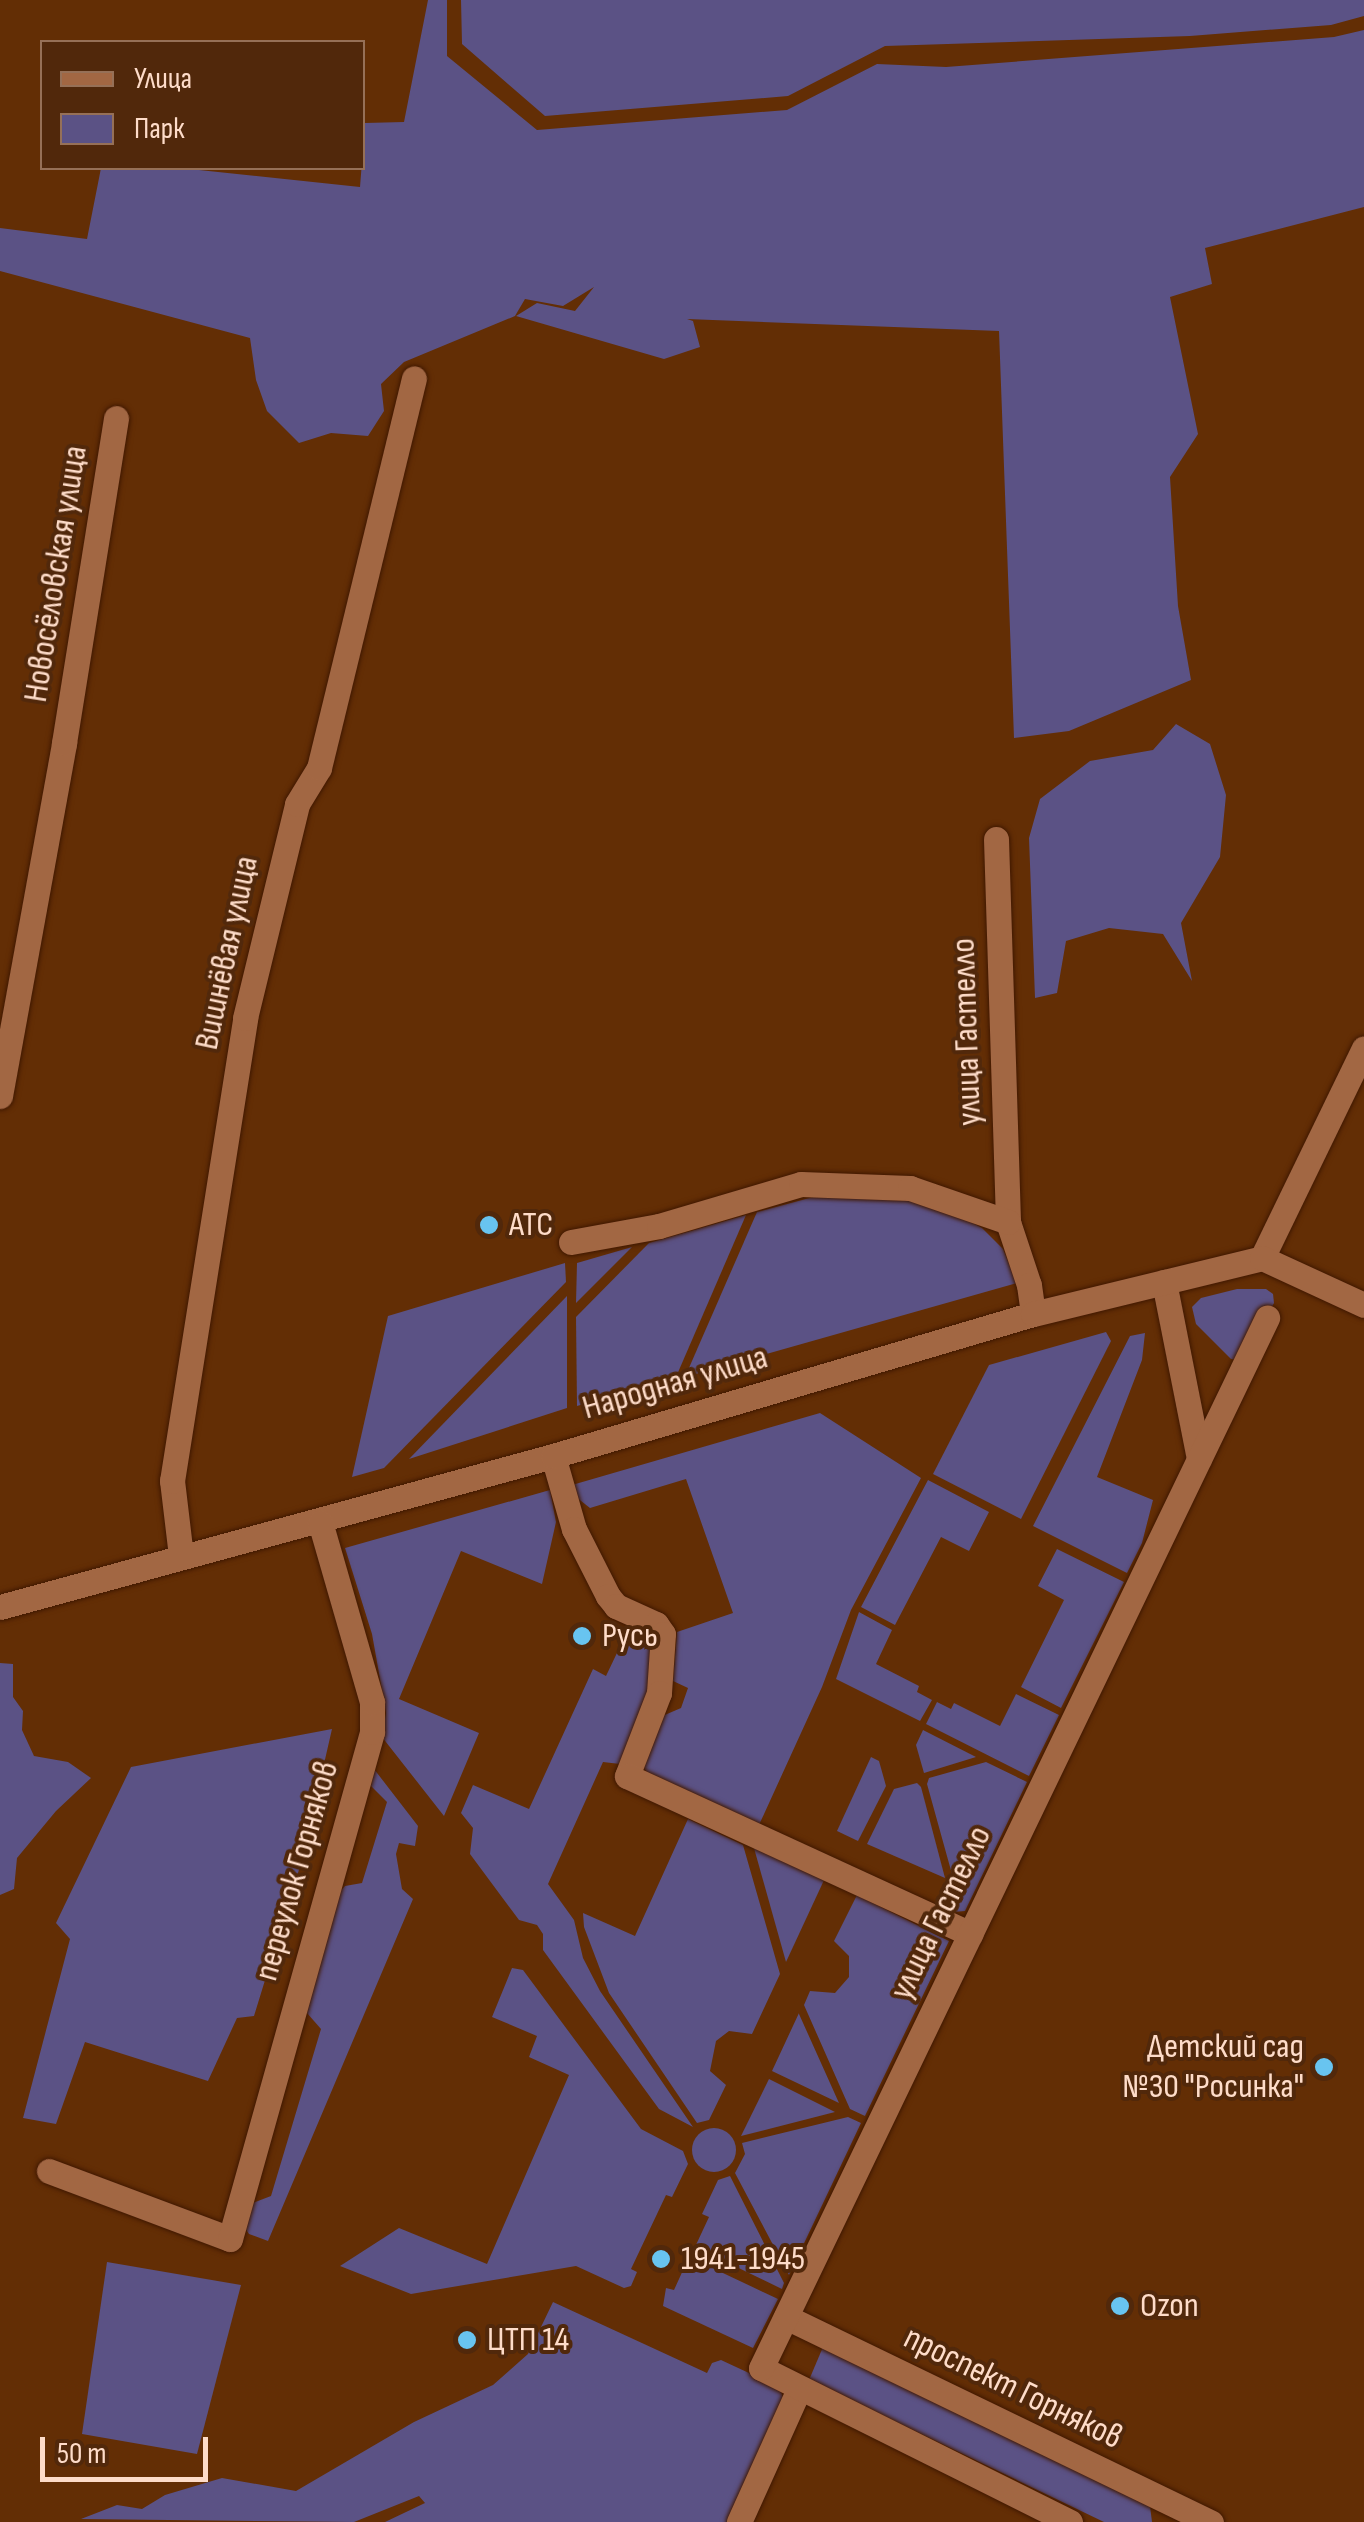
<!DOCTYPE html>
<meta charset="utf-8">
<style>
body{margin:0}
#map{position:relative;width:1364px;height:2522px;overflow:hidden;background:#632e05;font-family:"Sofia Sans Condensed",sans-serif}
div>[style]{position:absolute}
.green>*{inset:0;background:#5b5285}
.round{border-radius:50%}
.roads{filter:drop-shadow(0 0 2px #401800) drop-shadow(0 0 2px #401800)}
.minor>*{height:25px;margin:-12.5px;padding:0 12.5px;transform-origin:12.5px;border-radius:12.5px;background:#a26743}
.dots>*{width:28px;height:28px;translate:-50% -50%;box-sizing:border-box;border:5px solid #51280b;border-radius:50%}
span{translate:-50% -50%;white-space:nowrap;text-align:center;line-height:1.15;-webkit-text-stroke:8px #51280b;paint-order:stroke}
.street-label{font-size:35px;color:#fedcc9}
.poi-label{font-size:35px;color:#fedcc9}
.left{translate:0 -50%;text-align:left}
.right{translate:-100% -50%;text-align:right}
.legend{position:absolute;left:40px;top:40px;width:325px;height:130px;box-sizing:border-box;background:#51280b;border:2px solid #967057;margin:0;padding:12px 18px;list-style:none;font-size:30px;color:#fedcc9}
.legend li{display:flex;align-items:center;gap:20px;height:50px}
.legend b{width:50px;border:2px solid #967057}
.scale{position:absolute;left:40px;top:2437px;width:168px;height:45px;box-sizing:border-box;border:5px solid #fedcc9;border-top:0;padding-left:12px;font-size:30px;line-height:35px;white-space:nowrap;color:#fedcc9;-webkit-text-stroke:8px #51280b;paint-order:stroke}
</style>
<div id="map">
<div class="green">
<i style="clip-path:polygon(428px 0,447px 0,447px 56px,537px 130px,787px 110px,877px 64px,946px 67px,1334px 37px,1364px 30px,1364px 207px,1205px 248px,1212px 284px,1170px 297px,1198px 434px,1170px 477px,1178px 606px,1191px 680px,1069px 731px,1014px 738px,999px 331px,687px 319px,693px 321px,700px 347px,664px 359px,516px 316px,537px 303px,575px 311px,594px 287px,563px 306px,525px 299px,515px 316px,404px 362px,381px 384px,384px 411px,368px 436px,331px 433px,299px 443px,267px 411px,256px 380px,250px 338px,0 271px,0 228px,87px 239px,101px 168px,180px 168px,360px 187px,365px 123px,404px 122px)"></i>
<i style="clip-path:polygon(461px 0,1364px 0,1364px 16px,1331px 25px,1190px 36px,885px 46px,788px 96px,545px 116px,462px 44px)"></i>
<i style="clip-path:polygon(1176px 724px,1210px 744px,1226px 795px,1220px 857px,1181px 923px,1192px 981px,1163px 934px,1109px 928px,1066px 941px,1057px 993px,1035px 998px,1029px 838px,1040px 799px,1090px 761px,1153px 750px)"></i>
<i style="clip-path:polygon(828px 1193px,893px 1194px,945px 1208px,982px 1228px,1003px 1249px,1017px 1283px,685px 1377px,757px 1212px)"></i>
<i style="clip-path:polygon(746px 1215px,676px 1377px,577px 1406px,576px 1317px,649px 1243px)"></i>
<i style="clip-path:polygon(632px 1247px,576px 1303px,577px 1263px)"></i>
<i style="clip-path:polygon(565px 1263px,566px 1282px,384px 1468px,352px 1477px,388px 1316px)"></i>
<i style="clip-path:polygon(1237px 1289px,1266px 1289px,1273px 1294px,1274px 1303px,1241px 1360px,1231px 1359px,1196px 1324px,1192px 1307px,1201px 1298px)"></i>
<i style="clip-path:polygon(567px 1296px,567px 1408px,409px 1459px)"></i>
<i style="clip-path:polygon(1106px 1332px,1111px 1341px,1021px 1519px,933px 1474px,989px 1365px)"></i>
<i style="clip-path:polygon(1145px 1333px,1142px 1360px,1097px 1477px,1153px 1500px,1142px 1543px,1127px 1573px,1033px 1526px,1130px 1336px)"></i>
<i style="clip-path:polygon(820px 1413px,921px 1478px,851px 1610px,822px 1687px,759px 1825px,648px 1774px,641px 1764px,660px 1717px,681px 1708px,688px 1688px,673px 1681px,677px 1632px,733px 1613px,686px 1479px,590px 1508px,576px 1497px,572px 1485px)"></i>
<i style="clip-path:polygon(928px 1480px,989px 1512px,969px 1551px,941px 1537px,895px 1625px,861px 1607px)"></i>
<i style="clip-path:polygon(550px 1490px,556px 1522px,542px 1584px,461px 1551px,399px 1699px,479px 1733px,444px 1816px,382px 1737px,386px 1713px,372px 1634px,345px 1548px)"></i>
<i style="clip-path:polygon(1057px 1549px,1124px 1582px,1061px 1708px,1021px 1687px,1064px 1600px,1038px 1586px)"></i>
<i style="clip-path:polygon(859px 1612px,892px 1630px,876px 1664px,919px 1686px,917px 1692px,932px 1700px,920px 1721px,836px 1679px)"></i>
<i style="clip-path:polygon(636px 1629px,646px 1629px,653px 1638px,652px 1689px,620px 1764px,603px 1762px,548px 1884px,574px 1920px,583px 1958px,600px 1991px,693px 2127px,659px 2109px,543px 1950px,543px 1934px,537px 1925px,519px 1920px,470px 1854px,473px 1828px,461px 1813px,473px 1785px,529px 1809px,593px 1669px,606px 1676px,626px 1634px)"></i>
<i style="clip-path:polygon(0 1663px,13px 1664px,13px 1697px,23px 1711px,22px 1730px,34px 1756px,68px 1762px,91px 1778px,56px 1811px,17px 1858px,14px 1889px,0 1895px)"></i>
<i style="clip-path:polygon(1016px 1694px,1059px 1715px,1029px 1776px,926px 1724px,937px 1702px,951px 1709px,954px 1703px,1000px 1726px)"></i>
<i style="clip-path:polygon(332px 1729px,302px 1860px,254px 2016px,237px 2018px,208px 2081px,85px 2042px,56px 2124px,23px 2118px,70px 1939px,56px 1923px,131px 1767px)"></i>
<i style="clip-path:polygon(923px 1730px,976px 1757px,924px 1773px,916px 1745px)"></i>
<i style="clip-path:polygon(871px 1757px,879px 1761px,886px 1786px,858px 1841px,837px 1831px)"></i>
<i style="clip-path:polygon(986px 1762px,1027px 1782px,965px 1911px,954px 1912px,948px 1906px,955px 1885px,927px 1784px,929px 1778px)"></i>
<i style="clip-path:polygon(374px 1769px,418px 1826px,415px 1846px,399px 1843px,396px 1854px,402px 1889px,413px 1899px,268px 2241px,249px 2234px,243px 2225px,247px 2205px,271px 2196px,321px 2029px,307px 2013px,306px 2002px,337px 1895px,345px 1886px,362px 1883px,387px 1802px,371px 1786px)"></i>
<i style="clip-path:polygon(917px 1783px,921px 1787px,945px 1878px,867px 1844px,894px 1789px)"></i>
<i style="clip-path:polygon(688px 1819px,743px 1845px,780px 1974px,752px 2034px,729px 2031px,716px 2041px,710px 2071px,726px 2085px,709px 2120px,697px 2123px,609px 1993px,584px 1927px,583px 1913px,635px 1936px)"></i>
<i style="clip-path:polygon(754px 1848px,825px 1878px,786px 1962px)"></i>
<i style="clip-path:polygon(857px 1895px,949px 1941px,865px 2116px,850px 2109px,804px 2005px,810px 1991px,835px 1993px,849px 1977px,849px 1956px,834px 1941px)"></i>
<i style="clip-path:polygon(512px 1968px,523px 1970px,641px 2129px,683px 2151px,688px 2164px,672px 2197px,666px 2195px,631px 2269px,637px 2272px,631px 2286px,624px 2288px,576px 2266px,411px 2294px,340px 2266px,399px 2228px,487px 2264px,569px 2075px,529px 2057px,537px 2036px,492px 2017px)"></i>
<i style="clip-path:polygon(799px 2013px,799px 2014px,839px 2103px,772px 2071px)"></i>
<i style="clip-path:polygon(769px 2079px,835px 2112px,741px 2136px)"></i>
<i style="clip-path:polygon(848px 2117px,861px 2123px,789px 2275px,735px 2173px,745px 2154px,742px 2143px)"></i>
<i class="round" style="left:692px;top:2128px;width:44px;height:44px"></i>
<i style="clip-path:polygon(730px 2176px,784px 2283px,782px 2289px,695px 2247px,709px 2217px,702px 2214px,718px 2180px)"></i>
<i style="clip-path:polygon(689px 2257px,778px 2299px,753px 2348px,663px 2306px,666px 2288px,674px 2290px)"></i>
<i style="clip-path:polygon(107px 2262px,241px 2285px,197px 2454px,82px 2434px)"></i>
<i style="clip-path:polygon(553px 2302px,707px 2373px,712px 2363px,721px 2360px,779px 2387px,784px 2399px,729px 2522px,385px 2522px,425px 2503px,419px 2496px,354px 2522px,81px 2519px,117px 2505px,142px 2509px,165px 2495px,222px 2478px,296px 2491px,414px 2422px,493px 2385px,528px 2354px)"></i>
<i style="clip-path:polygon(823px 2347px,1150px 2506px,1152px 2522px,1104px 2522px,809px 2380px)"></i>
</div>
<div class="roads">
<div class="minor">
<i style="left:996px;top:839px;width:383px;rotate:88.2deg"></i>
<i style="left:1008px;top:1222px;width:66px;rotate:71.6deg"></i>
<i style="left:1029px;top:1285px;width:29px;rotate:82deg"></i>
<i style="left:0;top:1096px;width:359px;rotate:-79.7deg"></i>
<i style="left:64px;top:743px;width:329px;rotate:-80.9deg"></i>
<i style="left:571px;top:1242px;width:89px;rotate:-10.3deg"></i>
<i style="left:659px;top:1226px;width:148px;rotate:-16.5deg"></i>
<i style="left:801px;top:1184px;width:109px;rotate:2.1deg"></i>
<i style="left:910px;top:1188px;width:104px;rotate:19.1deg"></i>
<i style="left:1262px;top:1258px;width:233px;rotate:-64.1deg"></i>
<i style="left:1164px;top:1282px;width:180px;rotate:78.8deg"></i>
<i style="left:553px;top:1456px;width:76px;rotate:74deg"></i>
<i style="left:574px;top:1529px;width:75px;rotate:63.1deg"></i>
<i style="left:608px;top:1596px;width:13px;rotate:51deg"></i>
<i style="left:616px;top:1606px;width:44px;rotate:24.2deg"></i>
<i style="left:656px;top:1624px;width:12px;rotate:55deg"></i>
<i style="left:663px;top:1634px;width:59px;rotate:93.9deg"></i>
<i style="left:659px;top:1693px;width:89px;rotate:111.1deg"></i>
<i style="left:627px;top:1776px;width:378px;rotate:24.7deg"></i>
<i style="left:181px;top:1556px;width:76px;rotate:-96.8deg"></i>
<i style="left:172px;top:1481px;width:469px;rotate:-81deg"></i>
<i style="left:245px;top:1018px;width:220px;rotate:-76.3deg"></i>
<i style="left:297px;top:804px;width:42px;rotate:-58.6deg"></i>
<i style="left:319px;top:768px;width:401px;rotate:-76.3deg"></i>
<i style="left:0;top:1607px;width:573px;rotate:-15.27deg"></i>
<i style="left:553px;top:1456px;width:501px;rotate:-16.48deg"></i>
<i style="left:1033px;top:1314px;width:236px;rotate:-13.7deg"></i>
<i style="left:1262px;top:1258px;width:112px;rotate:24.7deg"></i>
<i style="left:49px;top:2171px;width:193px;rotate:20.6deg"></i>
<i style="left:230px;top:2239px;width:527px;rotate:-74.35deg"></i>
<i style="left:372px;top:1732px;width:30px;rotate:-90deg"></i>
<i style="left:372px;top:1702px;width:187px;rotate:-106.1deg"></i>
<i style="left:786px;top:2317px;width:472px;rotate:25.8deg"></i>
<i style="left:739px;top:2522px;width:146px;rotate:-65.7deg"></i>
<i style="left:1070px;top:2522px;width:345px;rotate:-153.5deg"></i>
<i style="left:761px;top:2368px;width:1166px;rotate:-64.27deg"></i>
</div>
</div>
<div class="dots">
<i style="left:489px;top:1225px;background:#68c4f0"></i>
<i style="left:582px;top:1636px;background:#68c4f0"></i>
<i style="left:1324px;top:2067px;background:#68c4f0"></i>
<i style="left:661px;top:2259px;background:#68c4f0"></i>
<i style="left:1120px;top:2306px;background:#68c4f0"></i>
<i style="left:467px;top:2340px;background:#68c4f0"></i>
</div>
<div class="street-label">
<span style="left:56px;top:574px;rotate:-81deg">Новосёловская улица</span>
<span style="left:227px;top:953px;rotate:-78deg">Вишнёвая улица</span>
<span style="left:967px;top:1032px;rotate:-92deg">улица Гастелло</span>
<span style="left:675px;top:1383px;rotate:-16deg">Народная улица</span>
<span style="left:297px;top:1871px;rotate:-74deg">переулок Горняков</span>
<span style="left:941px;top:1913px;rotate:-64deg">улица Гастелло</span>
<span style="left:1013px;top:2388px;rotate:26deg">проспект Горняков</span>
</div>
<div class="poi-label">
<span class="left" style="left:509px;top:1225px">АТС</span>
<span class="left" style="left:602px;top:1636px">Русь</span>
<span class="right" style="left:1304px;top:2067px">Детский сад<br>№30 "Росинка"</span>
<span class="left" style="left:681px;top:2259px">1941-1945</span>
<span class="left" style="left:1140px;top:2306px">Ozon</span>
<span class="left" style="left:487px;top:2340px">ЦТП 14</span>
</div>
<ul class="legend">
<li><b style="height:12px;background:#a26743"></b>Улица</li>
<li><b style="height:28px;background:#5b5285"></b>Парк</li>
</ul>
<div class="scale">50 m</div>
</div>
